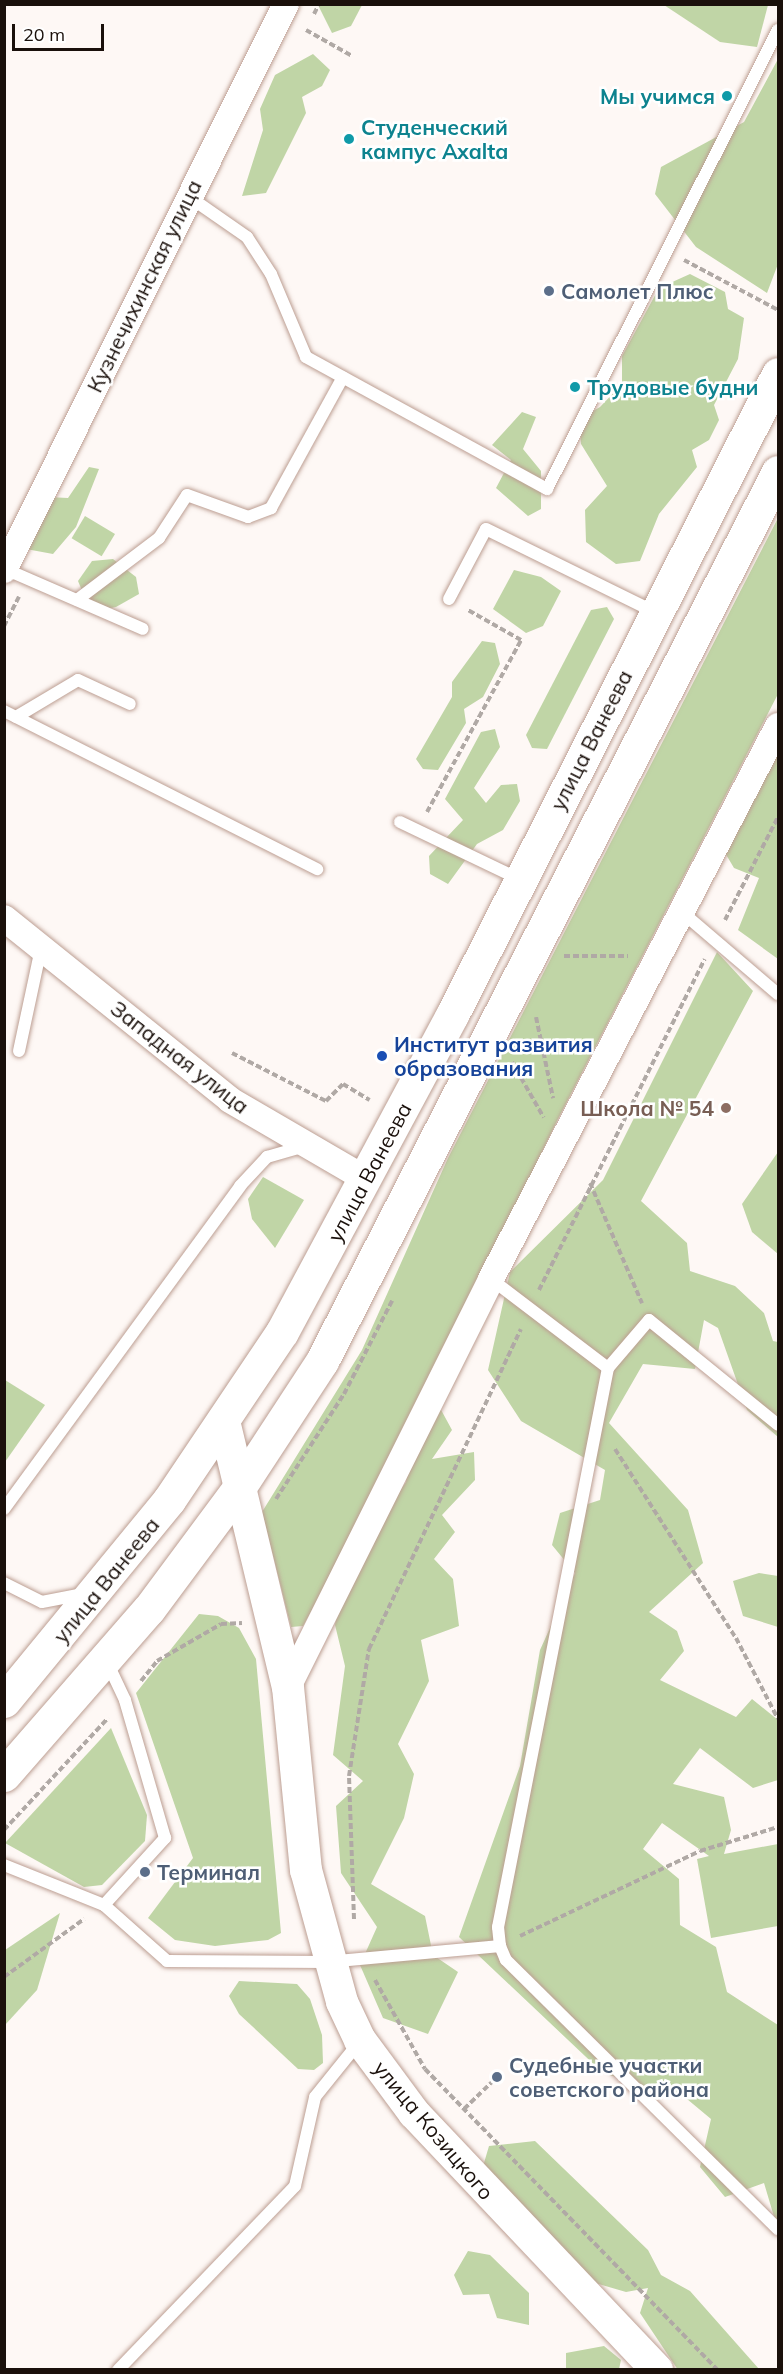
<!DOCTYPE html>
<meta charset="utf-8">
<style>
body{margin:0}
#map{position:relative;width:783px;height:2374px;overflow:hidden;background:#fef8f5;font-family:Mulish,sans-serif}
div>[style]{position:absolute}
.green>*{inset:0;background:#c0d5a6;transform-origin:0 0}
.path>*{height:4px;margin-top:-2px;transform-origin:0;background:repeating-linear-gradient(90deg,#b0a9a5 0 6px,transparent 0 9px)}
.roads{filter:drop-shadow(0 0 2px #bc9e92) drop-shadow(0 0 2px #bc9e92)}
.service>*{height:12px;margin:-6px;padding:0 6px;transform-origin:6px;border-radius:6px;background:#fff}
.minor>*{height:26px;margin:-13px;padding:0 13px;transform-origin:13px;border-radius:13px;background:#fff}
.tertiary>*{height:32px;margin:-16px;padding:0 16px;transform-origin:16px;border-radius:16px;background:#fff}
.secondary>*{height:33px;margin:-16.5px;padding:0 16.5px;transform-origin:16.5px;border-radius:16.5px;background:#fff}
.dots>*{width:16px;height:16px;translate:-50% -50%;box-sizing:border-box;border:3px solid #fff;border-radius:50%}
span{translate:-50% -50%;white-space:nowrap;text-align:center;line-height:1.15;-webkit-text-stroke:5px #fff;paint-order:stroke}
.culture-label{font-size:21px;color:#0d838f;font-weight:700}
.right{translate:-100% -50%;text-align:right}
.left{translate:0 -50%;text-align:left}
.street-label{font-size:21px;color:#1a100b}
.service-label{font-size:21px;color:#4e5e75;font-weight:700}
.transit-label{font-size:21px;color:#164399;font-weight:700}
.education-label{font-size:21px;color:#785e54;font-weight:700}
.frame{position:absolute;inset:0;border:6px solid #1a100b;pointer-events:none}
.scale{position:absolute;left:12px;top:24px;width:92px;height:27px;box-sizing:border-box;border:3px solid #1a100b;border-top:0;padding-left:8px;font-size:18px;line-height:21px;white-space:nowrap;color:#1a100b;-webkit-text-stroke:4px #fff;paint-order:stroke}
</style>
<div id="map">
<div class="green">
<i style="clip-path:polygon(318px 5px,318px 4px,362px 5px,351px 26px,332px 33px)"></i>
<i style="clip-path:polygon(664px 5px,768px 5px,757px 47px,720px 42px)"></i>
<i style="clip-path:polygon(313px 54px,330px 70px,322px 86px,302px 97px,306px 113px,266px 193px,242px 196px,263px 130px,260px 109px,275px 75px)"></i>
<i style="clip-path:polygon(778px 59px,778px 264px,767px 293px,696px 247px,655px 194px,661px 167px,744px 122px)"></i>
<i style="clip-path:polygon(690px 274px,725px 292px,728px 309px,744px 318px,738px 359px,714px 405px,719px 420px,709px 440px,692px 450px,697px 467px,659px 514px,640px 561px,616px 564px,586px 542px,585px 510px,607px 486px,581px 444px,579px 419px,600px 407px,622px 384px,622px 356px,659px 288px)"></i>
<i style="clip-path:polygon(522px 412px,536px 417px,523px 449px,541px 471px,541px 509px,528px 516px,496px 488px,511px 460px,492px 445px)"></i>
<i style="clip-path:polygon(89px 467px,99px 469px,76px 527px,53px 554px,26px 549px,48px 497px,68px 498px)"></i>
<i style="left:85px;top:516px;width:35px;height:26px;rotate:31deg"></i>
<i style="clip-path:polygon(778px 518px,778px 694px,558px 1119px,372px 1500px,303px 1626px,291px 1627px,262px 1512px,362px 1350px,448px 1158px)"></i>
<i style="clip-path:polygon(113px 559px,136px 577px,139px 594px,116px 607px,91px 612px,78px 581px,92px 561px)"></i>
<i style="clip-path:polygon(514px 570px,541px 577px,561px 591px,543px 626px,526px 633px,493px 609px)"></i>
<i style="clip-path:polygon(607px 607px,614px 619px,547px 749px,532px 748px,526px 735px,591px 610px)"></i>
<i style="clip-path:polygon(482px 641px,495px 643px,500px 664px,483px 697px,464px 709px,466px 723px,438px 770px,423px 769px,416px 759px,452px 697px,452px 682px)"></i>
<i style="clip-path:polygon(778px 724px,778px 959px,738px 930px,759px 878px,734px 868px,715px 836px)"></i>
<i style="clip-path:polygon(495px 729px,500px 747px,474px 788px,486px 803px,501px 785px,517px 784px,520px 801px,503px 830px,477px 844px,448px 884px,430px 874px,429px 856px,463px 820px,445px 799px,481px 732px)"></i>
<i style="clip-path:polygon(717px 952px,753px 991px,641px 1201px,687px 1243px,690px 1271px,735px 1286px,764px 1313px,773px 1341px,778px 1342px,778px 1437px,747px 1410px,718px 1328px,704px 1320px,695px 1369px,643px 1364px,609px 1423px,688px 1510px,703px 1563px,649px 1612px,677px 1631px,684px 1651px,660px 1680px,736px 1717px,752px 1699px,778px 1720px,778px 1780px,753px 1788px,700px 1748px,673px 1784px,724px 1797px,731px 1830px,724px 1854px,778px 1844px,778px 1926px,711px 1938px,697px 1859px,709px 1856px,662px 1823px,643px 1849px,679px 1879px,680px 1925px,716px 1947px,727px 1992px,778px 2025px,778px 2230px,764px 2183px,725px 2197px,700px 2167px,711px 2119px,687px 2099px,603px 2073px,459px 1937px,520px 1766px,540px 1650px,575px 1573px,552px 1545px,560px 1513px,600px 1500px,605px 1470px,521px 1421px,488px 1370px,510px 1272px,603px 1180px)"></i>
<i style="clip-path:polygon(778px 1152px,778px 1254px,752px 1232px,742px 1204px)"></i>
<i style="clip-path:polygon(263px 1177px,304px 1200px,275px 1248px,252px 1219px,248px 1199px)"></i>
<i style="clip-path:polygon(5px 1380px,45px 1405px,5px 1462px)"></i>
<i style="clip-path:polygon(440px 1408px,452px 1430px,432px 1459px,474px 1452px,475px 1480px,442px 1515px,455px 1532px,434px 1559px,453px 1579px,459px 1626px,421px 1640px,429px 1681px,398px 1744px,414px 1774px,404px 1818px,371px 1884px,425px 1916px,433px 1955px,458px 1972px,428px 2034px,383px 2018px,360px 1965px,377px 1927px,341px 1873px,336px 1806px,363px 1781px,333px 1755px,345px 1666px,335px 1625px,343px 1572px,406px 1482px,412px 1430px)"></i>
<i style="clip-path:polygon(759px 1573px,778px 1576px,778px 1627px,743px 1616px,733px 1581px)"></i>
<i style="clip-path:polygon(199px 1614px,218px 1616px,239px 1628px,256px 1659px,281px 1933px,268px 1940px,215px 1946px,175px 1940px,148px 1918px,193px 1858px,136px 1693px)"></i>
<i style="clip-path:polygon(111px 1728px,147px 1815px,145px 1841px,102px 1885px,84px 1887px,5px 1843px)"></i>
<i style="clip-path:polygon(60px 1913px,37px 1990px,5px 2025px,5px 1950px)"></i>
<i style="clip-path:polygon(239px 1981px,297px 1984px,310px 1999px,322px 2035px,323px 2063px,314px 2070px,298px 2069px,239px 2014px,229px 1996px)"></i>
<i style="clip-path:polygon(535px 2141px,648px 2250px,661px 2275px,690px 2291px,759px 2369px,678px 2370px,640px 2313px,648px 2288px,626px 2292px,578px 2278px,481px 2173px,489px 2146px)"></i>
<i style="clip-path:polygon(468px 2251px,490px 2255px,529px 2293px,529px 2325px,497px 2318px,489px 2294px,463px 2295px,454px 2275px)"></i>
<i style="clip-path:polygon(604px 2346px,621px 2360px,619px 2369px,566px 2369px,566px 2353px)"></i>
</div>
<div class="path">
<i style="left:314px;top:14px;width:11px;rotate:-63deg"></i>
<i style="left:306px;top:30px;width:53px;rotate:29.5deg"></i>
<i style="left:684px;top:260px;width:106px;rotate:28deg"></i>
<i style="left:4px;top:626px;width:33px;rotate:-63deg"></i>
<i style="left:427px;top:812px;width:196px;rotate:-61.3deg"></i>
<i style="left:521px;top:640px;width:61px;rotate:-150.5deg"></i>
<i style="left:725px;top:920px;width:116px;rotate:-62.8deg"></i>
<i style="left:564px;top:956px;width:64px"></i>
<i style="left:536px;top:1017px;width:83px;rotate:78.1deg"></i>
<i style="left:232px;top:1053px;width:106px;rotate:27.1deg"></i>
<i style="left:326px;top:1101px;width:24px;rotate:-45deg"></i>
<i style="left:343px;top:1084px;width:31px;rotate:31deg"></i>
<i style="left:512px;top:1062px;width:64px;rotate:60.3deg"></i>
<i style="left:590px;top:1183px;width:131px;rotate:66.6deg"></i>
<i style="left:539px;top:1290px;width:370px;rotate:-63.4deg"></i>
<i style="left:615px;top:1449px;width:224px;rotate:57.4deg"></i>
<i style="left:736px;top:1638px;width:91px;rotate:62.6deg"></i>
<i style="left:276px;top:1499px;width:125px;rotate:-57.1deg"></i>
<i style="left:344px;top:1394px;width:105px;rotate:-62.7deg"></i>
<i style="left:141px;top:1681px;width:26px;rotate:-51deg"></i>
<i style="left:157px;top:1661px;width:74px;rotate:-30deg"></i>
<i style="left:221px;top:1624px;width:21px;rotate:-3deg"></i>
<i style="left:4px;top:1830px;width:153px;rotate:-47.1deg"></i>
<i style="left:354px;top:1919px;width:143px;rotate:-92deg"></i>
<i style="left:349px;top:1776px;width:129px;rotate:-81.1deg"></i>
<i style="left:369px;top:1649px;width:354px;rotate:-64.6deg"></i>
<i style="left:520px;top:1936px;width:199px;rotate:-25.3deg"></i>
<i style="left:700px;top:1851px;width:82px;rotate:-17.1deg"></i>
<i style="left:4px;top:1977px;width:99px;rotate:-35.9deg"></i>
<i style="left:375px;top:1980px;width:102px;rotate:60.7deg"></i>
<i style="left:425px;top:2069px;width:420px;rotate:45.8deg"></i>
<i style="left:464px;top:2109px;width:39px;rotate:-44deg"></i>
</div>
<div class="roads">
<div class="service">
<i style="left:188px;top:196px;width:72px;rotate:34.8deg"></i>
<i style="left:247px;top:237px;width:44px;rotate:57deg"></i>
<i style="left:271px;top:274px;width:90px;rotate:67.1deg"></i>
<i style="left:306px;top:357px;width:275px;rotate:28.7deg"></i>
<i style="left:547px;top:489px;width:514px;rotate:-63.29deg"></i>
<i style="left:5px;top:569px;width:150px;rotate:23.5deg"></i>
<i style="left:449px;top:599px;width:79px;rotate:-62.1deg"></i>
<i style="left:486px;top:529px;width:188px;rotate:26.2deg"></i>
<i style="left:77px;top:600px;width:103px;rotate:-37.1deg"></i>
<i style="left:159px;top:538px;width:51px;rotate:-56.9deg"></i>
<i style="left:187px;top:495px;width:65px;rotate:19.8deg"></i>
<i style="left:248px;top:517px;width:25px;rotate:-21deg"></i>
<i style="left:271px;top:508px;width:149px;rotate:-61.2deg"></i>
<i style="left:4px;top:711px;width:351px;rotate:26.8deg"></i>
<i style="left:16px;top:717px;width:72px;rotate:-30.8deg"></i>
<i style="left:78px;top:680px;width:57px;rotate:24.8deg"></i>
<i style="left:400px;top:822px;width:132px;rotate:25.6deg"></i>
<i style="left:683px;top:913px;width:125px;rotate:40.5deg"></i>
<i style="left:19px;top:1051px;width:105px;rotate:-77.9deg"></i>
<i style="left:491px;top:1279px;width:147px;rotate:37.3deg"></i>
<i style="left:608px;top:1368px;width:570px;rotate:101.13deg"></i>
<i style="left:498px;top:1927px;width:19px;rotate:84deg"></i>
<i style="left:500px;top:1946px;width:15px;rotate:67deg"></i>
<i style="left:506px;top:1960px;width:383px;rotate:44.7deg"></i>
<i style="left:608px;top:1368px;width:63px;rotate:-49.5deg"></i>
<i style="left:649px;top:1320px;width:166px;rotate:39.1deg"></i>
<i style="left:4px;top:1509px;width:400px;rotate:-53.8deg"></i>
<i style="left:240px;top:1186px;width:40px;rotate:-47deg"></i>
<i style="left:267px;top:1157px;width:37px;rotate:-16deg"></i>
<i style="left:4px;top:1583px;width:42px;rotate:26.6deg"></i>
<i style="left:42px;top:1602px;width:42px;rotate:-11deg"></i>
<i style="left:4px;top:1865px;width:108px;rotate:21.8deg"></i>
<i style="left:104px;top:1905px;width:91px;rotate:-47.7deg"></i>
<i style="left:165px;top:1838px;width:144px;rotate:-106.2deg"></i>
<i style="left:125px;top:1700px;width:42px;rotate:-115.3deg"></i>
<i style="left:104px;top:1905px;width:84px;rotate:41.6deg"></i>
<i style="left:167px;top:1961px;width:160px;rotate:0.4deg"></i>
<i style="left:327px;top:1962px;width:174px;rotate:-5.3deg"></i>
<i style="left:118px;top:2370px;width:255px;rotate:-46.1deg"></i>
<i style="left:295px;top:2186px;width:91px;rotate:-77.3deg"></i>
<i style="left:315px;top:2097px;width:72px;rotate:-51.2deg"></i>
</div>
<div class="minor">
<i style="left:4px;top:570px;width:632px;rotate:-63.52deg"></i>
<i style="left:4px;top:918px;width:290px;rotate:38.8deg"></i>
<i style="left:230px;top:1100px;width:157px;rotate:30.2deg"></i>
<i style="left:288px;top:1687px;width:456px;rotate:-63.5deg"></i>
<i style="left:491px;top:1279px;width:623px;rotate:-62.57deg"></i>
</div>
<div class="tertiary">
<i style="left:224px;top:1421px;width:274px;rotate:76.5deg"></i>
<i style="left:288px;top:1687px;width:184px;rotate:84.4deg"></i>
<i style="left:306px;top:1870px;width:137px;rotate:74.7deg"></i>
<i style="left:342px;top:2002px;width:42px;rotate:64.7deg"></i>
<i style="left:360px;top:2040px;width:91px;rotate:53.5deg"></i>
<i style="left:414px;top:2113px;width:354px;rotate:46.6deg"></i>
</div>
<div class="secondary">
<i style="left:4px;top:1701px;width:260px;rotate:-50.6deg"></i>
<i style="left:169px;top:1500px;width:202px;rotate:-56.1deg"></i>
<i style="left:282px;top:1332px;width:360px;rotate:-61.8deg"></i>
<i style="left:452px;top:1015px;width:719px;rotate:-63.04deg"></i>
<i style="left:4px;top:1775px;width:220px;rotate:-48.9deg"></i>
<i style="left:149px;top:1609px;width:151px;rotate:-53.4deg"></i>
<i style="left:239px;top:1488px;width:152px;rotate:-56.8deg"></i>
<i style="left:322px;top:1361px;width:999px;rotate:-62.85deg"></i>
</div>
</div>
<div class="dots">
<i style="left:727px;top:96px;background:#0f9aa8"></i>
<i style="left:349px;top:139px;background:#0f9aa8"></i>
<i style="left:549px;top:291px;background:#5c6f8a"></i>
<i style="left:575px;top:387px;background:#0f9aa8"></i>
<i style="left:382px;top:1056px;background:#1a4fb4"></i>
<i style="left:726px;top:1108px;background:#8d6e63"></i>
<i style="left:145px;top:1872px;background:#5c6f8a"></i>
<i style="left:497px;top:2077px;background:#5c6f8a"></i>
</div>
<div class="culture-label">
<span class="right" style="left:715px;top:96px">Мы учимся</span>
<span class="left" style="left:361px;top:139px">Студенческий<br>кампус Axalta</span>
<span class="left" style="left:587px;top:387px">Трудовые будни</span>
</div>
<div class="street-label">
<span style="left:144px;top:286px;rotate:-64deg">Кузнечихинская улица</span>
<span style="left:591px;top:740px;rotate:-63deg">улица Ванеева</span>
<span style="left:180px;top:1057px;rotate:38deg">Западная улица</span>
<span style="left:369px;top:1172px;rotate:-62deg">улица Ванеева</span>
<span style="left:106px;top:1580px;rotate:-51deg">улица Ванеева</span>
<span style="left:434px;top:2130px;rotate:50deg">улица Козицкого</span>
</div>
<div class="service-label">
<span class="left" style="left:561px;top:291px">Самолет Плюс</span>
<span class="left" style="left:157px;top:1872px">Терминал</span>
<span class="left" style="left:509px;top:2077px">Судебные участки<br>советского района</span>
</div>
<div class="transit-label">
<span class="left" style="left:394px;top:1056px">Институт развития<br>образования</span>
</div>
<div class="education-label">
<span class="right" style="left:714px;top:1108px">Школа № 54</span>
</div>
<div class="frame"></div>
<div class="scale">20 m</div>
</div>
